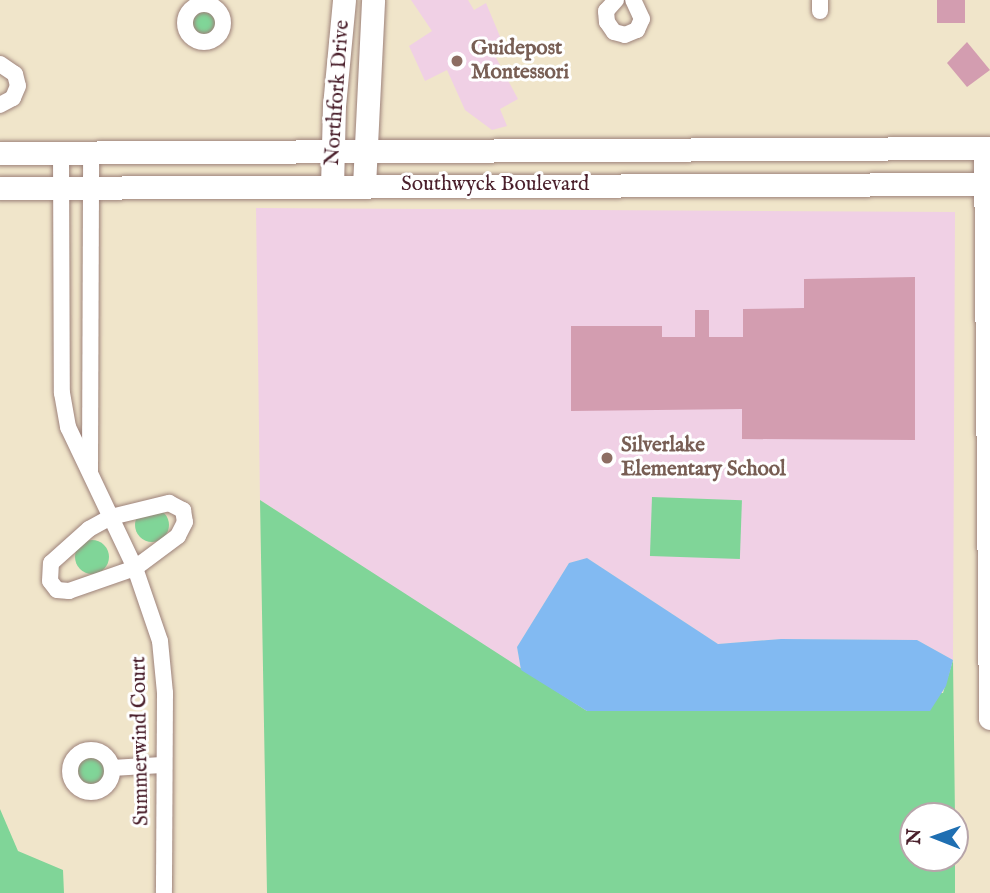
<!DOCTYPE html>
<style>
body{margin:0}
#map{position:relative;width:990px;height:893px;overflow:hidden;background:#f0e5ca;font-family:"IM FELL English",serif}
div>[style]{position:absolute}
.built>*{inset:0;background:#f0d0e5}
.green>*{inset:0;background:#80d598;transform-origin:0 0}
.round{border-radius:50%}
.water>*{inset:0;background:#82baf2}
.building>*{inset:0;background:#d39db0;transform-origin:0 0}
.roads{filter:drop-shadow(0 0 2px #9d827a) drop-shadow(0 0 2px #9d827a)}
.street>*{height:16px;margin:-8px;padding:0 8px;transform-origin:8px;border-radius:8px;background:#fff}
.street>.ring{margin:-8px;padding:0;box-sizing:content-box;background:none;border:16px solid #fff;border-radius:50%}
.secondary>*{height:23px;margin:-11.5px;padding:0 11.5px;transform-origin:11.5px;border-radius:11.5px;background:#fff}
.dots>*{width:19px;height:19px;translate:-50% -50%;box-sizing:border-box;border:4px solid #fff;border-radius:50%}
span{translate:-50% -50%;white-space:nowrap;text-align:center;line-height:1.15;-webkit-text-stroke:6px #fff;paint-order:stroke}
.education-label{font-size:21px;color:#785e54;font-weight:700}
.left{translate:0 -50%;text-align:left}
.street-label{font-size:21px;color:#4a1f2b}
.north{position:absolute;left:899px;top:802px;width:70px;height:70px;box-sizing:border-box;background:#fff;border:2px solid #b7a5aa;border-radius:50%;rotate:271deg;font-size:19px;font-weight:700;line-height:28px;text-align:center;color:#4a1f2b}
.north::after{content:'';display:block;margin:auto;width:24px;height:32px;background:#1f6fb2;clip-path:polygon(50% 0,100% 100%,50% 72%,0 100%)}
</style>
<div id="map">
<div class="built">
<i style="clip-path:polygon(411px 0,468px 0,474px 10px,486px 3px,504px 46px,493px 52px,518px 99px,500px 109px,507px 126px,492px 130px,465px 110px,447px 70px,425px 81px,409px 46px,432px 31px)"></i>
<i style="clip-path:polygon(256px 208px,955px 212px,953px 660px,917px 640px,781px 639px,718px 644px,587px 558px,569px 563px,517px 647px,521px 670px,260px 500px)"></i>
</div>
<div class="green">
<i class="round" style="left:190px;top:11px;width:36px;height:36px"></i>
<i style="left:652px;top:497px;width:90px;height:59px;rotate:2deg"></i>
<i style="clip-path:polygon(260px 500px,587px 711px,943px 693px,953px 660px,955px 816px,913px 816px,913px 858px,955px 858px,955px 845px,955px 893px,267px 893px)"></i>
<i class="round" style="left:135px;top:508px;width:34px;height:34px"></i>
<i class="round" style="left:75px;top:540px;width:34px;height:34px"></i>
<i class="round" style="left:76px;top:755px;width:36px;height:36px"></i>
<i style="clip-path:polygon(0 809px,18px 851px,63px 870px,64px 893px,0 893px)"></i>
</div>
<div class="water">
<i style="clip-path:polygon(587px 558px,718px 644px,781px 639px,917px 640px,953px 660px,946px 686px,930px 711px,587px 711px,521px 670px,517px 647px,569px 563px)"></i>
</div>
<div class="building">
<i style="left:937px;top:0;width:28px;height:23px"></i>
<i style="clip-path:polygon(967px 42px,990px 70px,967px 87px,947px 63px)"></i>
<i style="clip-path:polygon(915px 277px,915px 440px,742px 439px,742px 409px,571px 411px,571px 326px,662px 326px,662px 337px,695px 337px,695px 310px,709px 310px,709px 337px,743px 337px,743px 309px,804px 308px,804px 279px)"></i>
</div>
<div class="roads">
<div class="street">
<i style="left:616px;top:0;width:15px;rotate:132deg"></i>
<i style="left:606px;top:11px;width:11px;rotate:85deg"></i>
<i style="left:607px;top:22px;width:12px;rotate:55deg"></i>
<i style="left:614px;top:32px;width:11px;rotate:15deg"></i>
<i style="left:625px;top:35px;width:13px;rotate:-23deg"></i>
<i style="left:637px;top:30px;width:12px;rotate:-66deg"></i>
<i style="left:642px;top:19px;width:21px;rotate:-115deg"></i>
<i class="ring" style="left:185px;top:4px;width:22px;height:22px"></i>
<i style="left:820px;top:11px;width:11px;rotate:-90deg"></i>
<i style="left:0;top:64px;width:18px;rotate:34deg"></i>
<i style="left:15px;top:74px;width:12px;rotate:76deg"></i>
<i style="left:18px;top:86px;width:13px;rotate:113deg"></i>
<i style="left:13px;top:98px;width:15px;rotate:152deg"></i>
<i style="left:61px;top:154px;width:239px;rotate:89.8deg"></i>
<i style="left:62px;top:393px;width:35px;rotate:80deg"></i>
<i style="left:68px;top:427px;width:156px;rotate:64.6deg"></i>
<i style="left:135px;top:568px;width:77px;rotate:71.1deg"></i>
<i style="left:160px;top:641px;width:52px;rotate:84.5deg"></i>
<i style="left:165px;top:693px;width:200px;rotate:90.3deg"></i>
<i style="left:90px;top:471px;width:318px;rotate:-89.8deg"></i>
<i style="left:169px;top:503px;width:16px;rotate:27deg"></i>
<i style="left:183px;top:510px;width:12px;rotate:81deg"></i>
<i style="left:185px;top:522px;width:16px;rotate:117deg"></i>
<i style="left:178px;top:536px;width:54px;rotate:143.3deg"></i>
<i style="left:135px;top:568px;width:70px;rotate:160.8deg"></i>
<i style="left:69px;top:591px;width:12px;rotate:-175deg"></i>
<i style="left:57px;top:590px;width:11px;rotate:-128deg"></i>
<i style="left:50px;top:581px;width:18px;rotate:-87deg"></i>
<i style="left:51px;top:563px;width:51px;rotate:-41.8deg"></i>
<i style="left:89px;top:529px;width:25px;rotate:-29deg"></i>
<i style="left:111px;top:517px;width:60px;rotate:-13.6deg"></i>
<i class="ring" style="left:70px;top:750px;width:26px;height:26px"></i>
<i style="left:112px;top:768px;width:50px;rotate:-3.4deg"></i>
</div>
<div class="secondary">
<i style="left:985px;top:148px;width:570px;rotate:89.5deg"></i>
<i style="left:0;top:153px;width:990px;rotate:-0.29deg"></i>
<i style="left:364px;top:186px;width:186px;rotate:-87.2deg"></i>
<i style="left:332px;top:187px;width:81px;rotate:-88.6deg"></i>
<i style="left:334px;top:106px;width:106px;rotate:-84.6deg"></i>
<i style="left:0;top:188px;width:990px;rotate:-0.23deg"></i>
</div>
</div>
<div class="dots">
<i style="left:457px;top:61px;background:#8d6e63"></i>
<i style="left:607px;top:458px;background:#8d6e63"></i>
</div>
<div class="education-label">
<span class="left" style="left:471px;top:61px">Guidepost<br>Montessori</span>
<span class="left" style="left:621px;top:458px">Silverlake<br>Elementary School</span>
</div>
<div class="street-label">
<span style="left:338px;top:93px;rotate:-86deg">Northfork Drive</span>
<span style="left:495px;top:185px">Southwyck Boulevard</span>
<span style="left:141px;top:741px;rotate:-91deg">Summerwind Court</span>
</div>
<div class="north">N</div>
</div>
